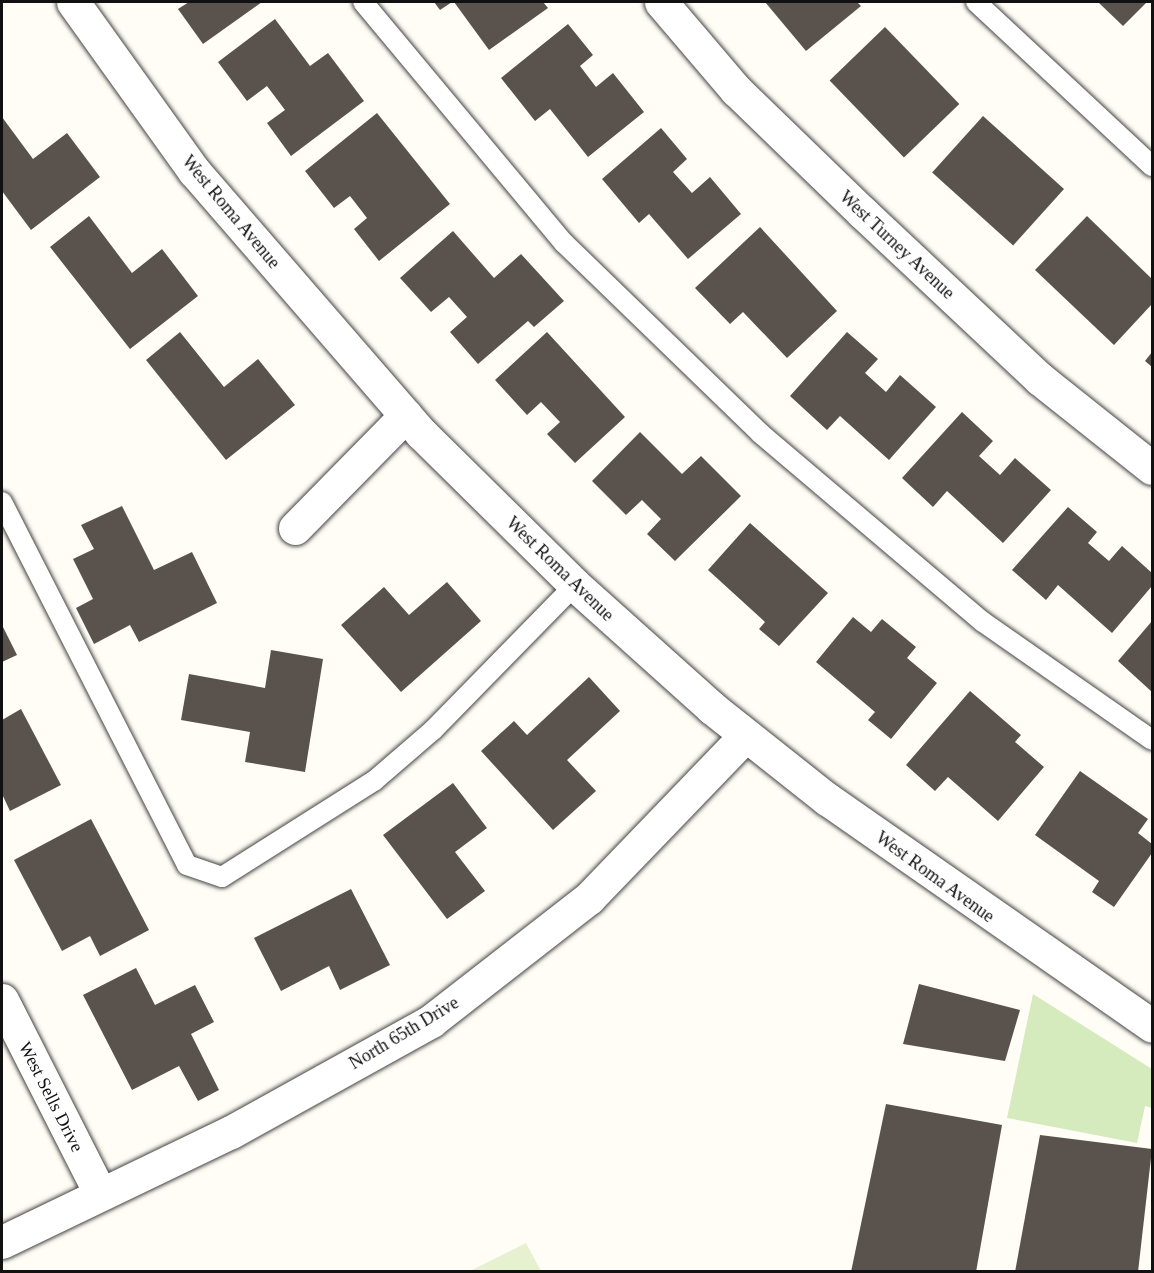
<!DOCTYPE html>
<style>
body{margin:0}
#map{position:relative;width:1154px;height:1273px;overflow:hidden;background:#fffdf5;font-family:"Times New Roman",serif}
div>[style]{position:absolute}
.green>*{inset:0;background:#d5ebbd}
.pitch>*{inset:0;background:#e6f2cf}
.building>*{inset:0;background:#5a524d;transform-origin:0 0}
.roads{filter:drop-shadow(0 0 2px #444) drop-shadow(0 0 2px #444)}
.service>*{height:20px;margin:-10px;padding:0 10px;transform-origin:10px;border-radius:10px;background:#fff}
.minor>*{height:33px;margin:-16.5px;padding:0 16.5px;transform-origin:16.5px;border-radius:16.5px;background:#fff}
span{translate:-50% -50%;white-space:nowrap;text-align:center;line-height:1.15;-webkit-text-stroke:6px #fff;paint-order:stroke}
.street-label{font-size:18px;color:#111}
.frame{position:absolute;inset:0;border:3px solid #111;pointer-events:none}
</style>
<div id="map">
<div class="green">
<i style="clip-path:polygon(1033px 994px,1152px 1069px,1152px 1108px,1145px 1106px,1137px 1143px,1007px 1118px)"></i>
</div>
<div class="pitch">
<i style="clip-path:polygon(526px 1243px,541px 1271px,470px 1271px)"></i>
</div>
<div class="building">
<i style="clip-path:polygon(189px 2px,262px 2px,203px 44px,178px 9px)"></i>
<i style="clip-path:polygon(434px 2px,452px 2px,440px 10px)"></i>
<i style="clip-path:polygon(454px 2px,543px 2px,548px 8px,489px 50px)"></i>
<i style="clip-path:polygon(765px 2px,857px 2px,861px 6px,806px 51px)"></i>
<i style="clip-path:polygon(1098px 2px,1147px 2px,1123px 26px)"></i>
<i style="clip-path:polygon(275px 19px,310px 66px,328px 53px,364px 101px,291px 156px,267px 123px,285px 110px,267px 86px,247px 101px,218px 62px)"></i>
<i style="clip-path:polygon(568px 24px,593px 55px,580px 66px,596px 87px,613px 73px,644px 112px,588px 157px,550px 109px,535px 121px,501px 78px)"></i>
<i style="left:885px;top:27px;width:107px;height:77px;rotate:46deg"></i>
<i style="clip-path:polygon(377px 113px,450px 204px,379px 261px,354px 229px,367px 218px,350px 196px,334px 208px,305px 171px)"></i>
<i style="left:983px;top:116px;width:109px;height:76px;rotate:42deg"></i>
<i style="clip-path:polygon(2px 117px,33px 159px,67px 133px,100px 177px,31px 230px,2px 191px)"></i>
<i style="clip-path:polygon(661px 128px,687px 159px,673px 172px,692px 193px,710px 177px,741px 214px,688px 259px,649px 214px,639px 223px,602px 179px)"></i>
<i style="clip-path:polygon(89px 216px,132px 273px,162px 249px,198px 296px,130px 349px,50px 247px)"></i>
<i style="clip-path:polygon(1087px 216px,1152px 279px,1152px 304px,1114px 345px,1035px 270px)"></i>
<i style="clip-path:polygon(760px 227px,837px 311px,787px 358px,743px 312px,730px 324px,695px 288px)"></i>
<i style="clip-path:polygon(453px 231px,494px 278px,521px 254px,564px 301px,534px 327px,528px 321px,478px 364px,450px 332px,467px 317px,449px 297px,431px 312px,400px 278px)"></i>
<i style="clip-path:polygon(180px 332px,224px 387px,258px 359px,295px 405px,226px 460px,146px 360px)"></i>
<i style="clip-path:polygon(547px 332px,625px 417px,575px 463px,547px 434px,560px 422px,541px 402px,527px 415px,495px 380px)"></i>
<i style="clip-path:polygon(847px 332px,878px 359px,865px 373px,886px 392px,900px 375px,936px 407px,889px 460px,840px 416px,827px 430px,790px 396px)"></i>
<i style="clip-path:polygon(1152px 352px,1152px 367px,1145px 361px)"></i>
<i style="clip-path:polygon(962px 412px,993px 441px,979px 456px,1000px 475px,1015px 458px,1051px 490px,1003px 543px,947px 491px,933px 507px,902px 478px)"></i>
<i style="clip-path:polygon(640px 432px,682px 474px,701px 456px,741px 496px,675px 561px,647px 534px,661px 519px,642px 500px,626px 515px,592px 481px)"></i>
<i style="clip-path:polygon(122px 506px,154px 570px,192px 552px,217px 603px,139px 642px,130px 625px,94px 644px,76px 608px,93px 599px,73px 559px,94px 549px,81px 525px)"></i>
<i style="clip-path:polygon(1068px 507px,1097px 532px,1088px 543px,1109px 561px,1122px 546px,1152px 573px,1152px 586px,1112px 633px,1058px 585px,1046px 600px,1012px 570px)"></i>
<i style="clip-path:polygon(750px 523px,828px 593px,779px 646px,759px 629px,765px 622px,708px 570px)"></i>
<i style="clip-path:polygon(447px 582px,481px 621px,401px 692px,341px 625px,384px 587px,409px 615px)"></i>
<i style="clip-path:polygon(853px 617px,871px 632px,882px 619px,916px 647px,907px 658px,937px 683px,891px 739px,868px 720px,875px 712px,816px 662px)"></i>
<i style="clip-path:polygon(1152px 621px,1152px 692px,1118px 661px)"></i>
<i style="clip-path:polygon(2px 625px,17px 655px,2px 662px)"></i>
<i style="clip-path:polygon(271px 650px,323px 659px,305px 772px,245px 762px,250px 732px,181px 720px,189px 674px,265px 688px)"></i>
<i style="clip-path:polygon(589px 677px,620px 711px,567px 760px,596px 791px,553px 830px,481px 751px,514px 721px,527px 735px)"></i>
<i style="clip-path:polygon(970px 691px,1021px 735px,1015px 742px,1044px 767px,998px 821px,948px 777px,935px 791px,906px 765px)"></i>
<i style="clip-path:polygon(21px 709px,61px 785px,10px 811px,2px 794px,2px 720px)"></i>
<i style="clip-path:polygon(1080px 771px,1148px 819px,1138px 833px,1152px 844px,1152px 853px,1114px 907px,1092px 892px,1099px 881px,1035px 835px)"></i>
<i style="clip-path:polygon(453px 783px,487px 828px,455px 852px,485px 891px,447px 919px,383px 835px)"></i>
<i style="clip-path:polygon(91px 819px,149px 930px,100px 956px,90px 936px,62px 951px,14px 860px)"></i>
<i style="clip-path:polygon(351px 889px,390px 965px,340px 990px,329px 966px,281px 991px,254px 938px)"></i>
<i style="clip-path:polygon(136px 968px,155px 1005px,195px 985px,214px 1022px,191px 1034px,219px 1090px,198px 1101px,179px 1066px,132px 1090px,83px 995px)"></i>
<i style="clip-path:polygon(919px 984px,1020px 1010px,1005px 1061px,903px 1044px)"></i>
<i style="clip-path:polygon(886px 1104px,1002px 1125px,976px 1272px,851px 1272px)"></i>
<i style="clip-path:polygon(1040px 1135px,1152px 1149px,1138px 1272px,1015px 1272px)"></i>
</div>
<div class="roads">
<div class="service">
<i style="left:363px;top:2px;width:314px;rotate:50.2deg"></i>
<i style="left:564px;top:243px;width:273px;rotate:44.1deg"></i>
<i style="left:760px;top:433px;width:292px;rotate:40.3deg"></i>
<i style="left:983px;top:622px;width:206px;rotate:34.9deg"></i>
<i style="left:976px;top:2px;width:241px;rotate:43deg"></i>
<i style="left:2px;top:502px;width:407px;rotate:63deg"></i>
<i style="left:187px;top:865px;width:37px;rotate:19deg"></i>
<i style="left:222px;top:877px;width:180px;rotate:-32.3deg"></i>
<i style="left:374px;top:781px;width:78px;rotate:-40.8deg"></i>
<i style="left:433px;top:730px;width:203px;rotate:-45.6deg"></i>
</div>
<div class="minor">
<i style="left:73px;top:2px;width:208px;rotate:54.4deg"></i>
<i style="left:194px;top:171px;width:347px;rotate:49.1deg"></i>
<i style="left:421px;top:433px;width:216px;rotate:44.6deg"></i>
<i style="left:575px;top:585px;width:184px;rotate:41.9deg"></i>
<i style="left:712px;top:708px;width:147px;rotate:38.4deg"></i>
<i style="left:827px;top:799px;width:396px;rotate:34.9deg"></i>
<i style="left:661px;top:2px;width:116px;rotate:49.6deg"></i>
<i style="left:736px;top:90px;width:175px;rotate:44.1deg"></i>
<i style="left:862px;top:212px;width:244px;rotate:43.2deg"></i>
<i style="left:1040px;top:379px;width:143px;rotate:38.5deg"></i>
<i style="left:295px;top:528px;width:158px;rotate:-45.5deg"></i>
<i style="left:2px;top:1000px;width:216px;rotate:63.1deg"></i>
<i style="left:2px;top:1242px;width:254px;rotate:-25.7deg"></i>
<i style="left:231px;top:1132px;width:229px;rotate:-29deg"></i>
<i style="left:431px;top:1021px;width:200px;rotate:-37.9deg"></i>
<i style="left:589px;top:898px;width:225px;rotate:-46.1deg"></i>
</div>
</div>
<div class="street-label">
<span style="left:231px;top:212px;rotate:50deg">West Roma Avenue</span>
<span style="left:897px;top:245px;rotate:43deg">West Turney Avenue</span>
<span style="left:560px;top:569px;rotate:44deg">West Roma Avenue</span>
<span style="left:935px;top:877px;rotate:36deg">West Roma Avenue</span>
<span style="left:404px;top:1033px;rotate:-31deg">North 65th Drive</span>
<span style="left:51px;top:1097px;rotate:63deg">West Sells Drive</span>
</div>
<div class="frame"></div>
</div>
